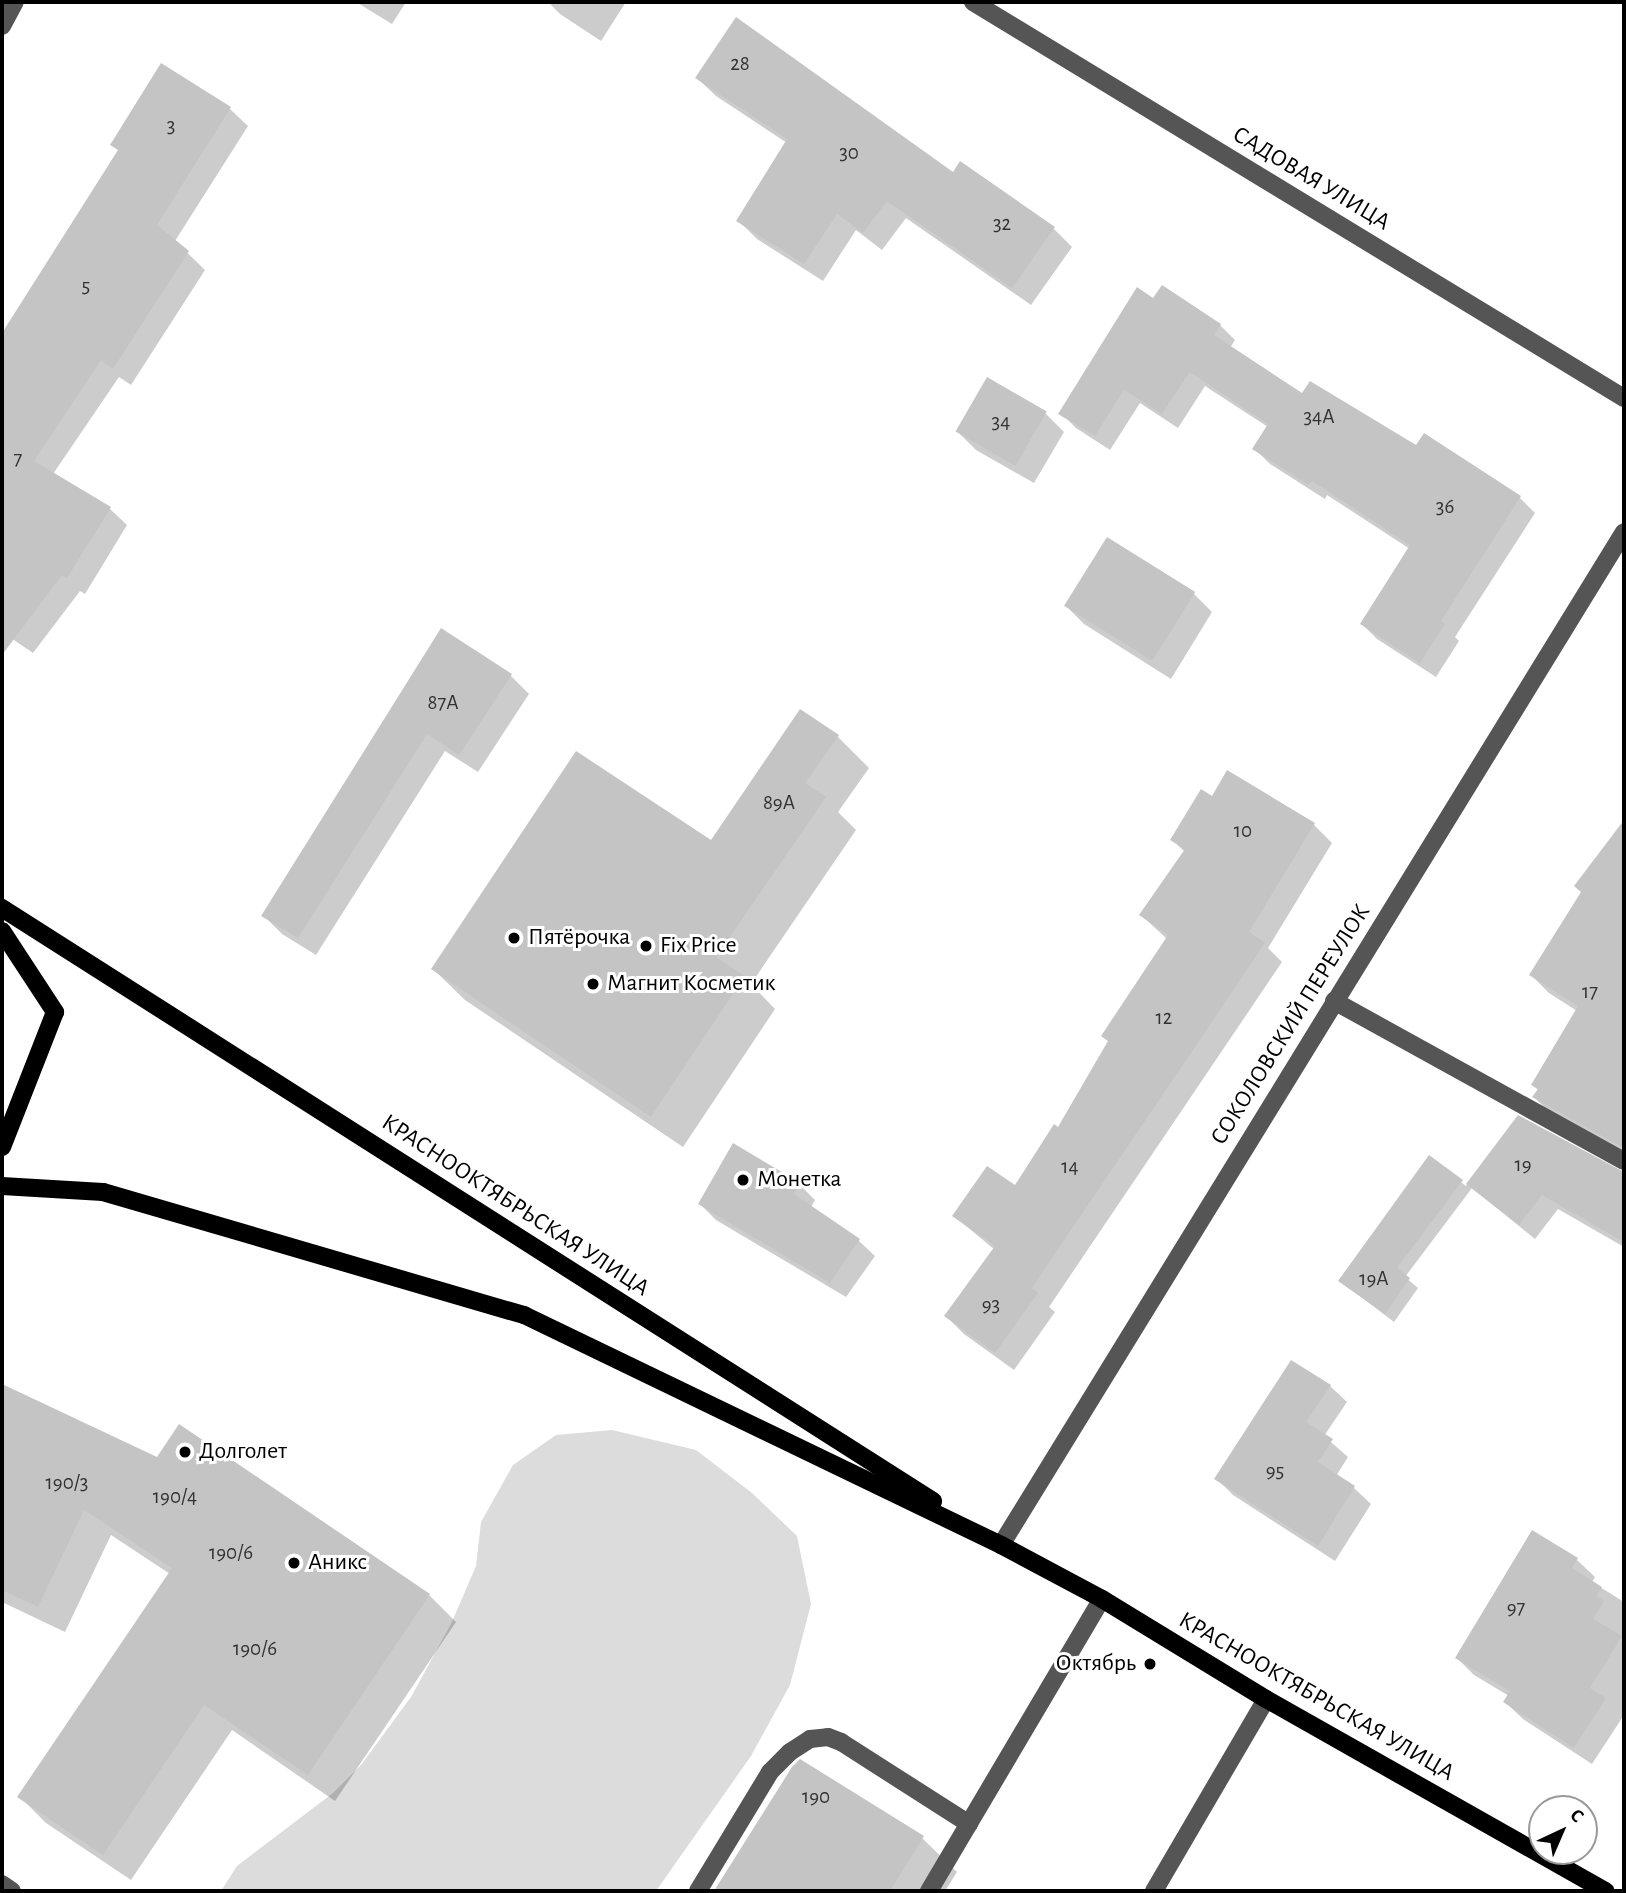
<!DOCTYPE html>
<meta charset="utf-8">
<style>
body{margin:0}
#map{position:relative;width:1626px;height:1893px;overflow:hidden;background:#fff;font-family:"Alegreya Sans",sans-serif}
div>[style]{position:absolute}
.green>*{inset:0;background:#dcdcdc}
.shadow>*{inset:0;background:#0003}
.building>*{inset:0;background:#c4c4c4;transform-origin:0 0}
.minor>*{height:18px;margin:-9px;padding:0 9px;transform-origin:9px;border-radius:9px;background:#555}
.major>*{height:18px;margin:-9px;padding:0 9px;transform-origin:9px;border-radius:9px;background:#000}
.dots>*{width:19px;height:19px;translate:-50% -50%;box-sizing:border-box;border:4px solid #fff;border-radius:50%}
span{translate:-50% -50%;white-space:nowrap;text-align:center;line-height:1.15;-webkit-text-stroke:6px #fff;paint-order:stroke}
.number-label{font-size:21px;color:#313131}
.number-label span{-webkit-text-stroke-width:0}
.street-label{font-size:24px;color:#000}
.poi-label{font-size:24px;color:#000}
.left{translate:0 -50%;text-align:left}
.right{translate:-100% -50%;text-align:right}
.frame{position:absolute;inset:0;border:4px solid #000;pointer-events:none}
.north{position:absolute;left:1528px;top:1795px;width:70px;height:70px;box-sizing:border-box;background:#fff;border:2px solid #999;border-radius:50%;rotate:44deg;font-size:19px;font-weight:700;line-height:28px;text-align:center;color:#000}
.north::after{content:'';display:block;margin:auto;width:24px;height:32px;background:#000;clip-path:polygon(50% 0,100% 100%,50% 72%,0 100%)}
</style>
<div id="map">
<div class="green">
<i style="clip-path:polygon(612px 1430px,696px 1450px,752px 1493px,797px 1536px,811px 1604px,790px 1685px,751px 1756px,656px 1891px,221px 1891px,237px 1866px,333px 1793px,361px 1765px,411px 1697px,451px 1624px,476px 1566px,481px 1522px,513px 1465px,556px 1435px)"></i>
</div>
<div class="shadow">
<i style="clip-path:polygon(356px 2px,406px 2px,392px 24px)"></i>
<i style="clip-path:polygon(548px 2px,626px 2px,601px 41px,560px 14px)"></i>
<i style="clip-path:polygon(162px 66px,230px 109px,248px 126px,175px 241px,205px 270px,131px 385px,119px 377px,53px 474px,109px 508px,127px 525px,85px 594px,80px 591px,33px 653px,2px 632px,2px 339px,119px 151px)"></i>
<i style="clip-path:polygon(697px 78px,953px 175px,1054px 229px,1072px 247px,1031px 305px,906px 218px,882px 250px,856px 230px,823px 281px,757px 239px,738px 220px,787px 143px,716px 96px)"></i>
<i style="clip-path:polygon(1154px 300px,1220px 325px,1235px 340px,1230px 348px,1303px 396px,1417px 447px,1424px 436px,1520px 498px,1535px 513px,1455px 637px,1459px 641px,1436px 677px,1377px 639px,1362px 624px,1410px 549px,1327px 495px,1325px 499px,1270px 464px,1255px 449px,1268px 427px,1205px 386px,1178px 428px,1140px 403px,1110px 450px,1076px 428px,1061px 413px)"></i>
<i style="clip-path:polygon(1046px 414px,1064px 432px,1034px 483px,976px 450px,958px 432px)"></i>
<i style="clip-path:polygon(1194px 594px,1212px 612px,1171px 679px,1084px 624px,1066px 606px)"></i>
<i style="clip-path:polygon(441px 630px,511px 676px,529px 694px,478px 772px,445px 751px,316px 955px,282px 934px,263px 915px)"></i>
<i style="clip-path:polygon(837px 736px,869px 768px,838px 812px,856px 830px,751px 984px,775px 1009px,683px 1147px,465px 1000px,433px 969px,711px 842px)"></i>
<i style="clip-path:polygon(1213px 798px,1314px 825px,1332px 843px,1268px 948px,1282px 962px,1049px 1307px,1055px 1312px,1014px 1370px,964px 1334px,946px 1316px,995px 1250px,954px 1216px,1016px 1188px,1059px 1129px,1110px 1043px,1103px 1036px,1167px 939px,1141px 915px,1185px 852px,1172px 840px)"></i>
<i style="clip-path:polygon(1624px 823px,1624px 1155px,1552px 1115px,1534px 1097px,1539px 1091px,1533px 1085px,1577px 1011px,1549px 993px,1531px 975px,1583px 893px,1576px 886px)"></i>
<i style="clip-path:polygon(1518px 1118px,1624px 1193px,1624px 1247px,1558px 1209px,1535px 1239px,1472px 1188px,1405px 1277px,1418px 1288px,1394px 1322px,1340px 1281px,1430px 1157px,1466px 1186px)"></i>
<i style="clip-path:polygon(799px 1184px,815px 1200px,811px 1207px,859px 1241px,875px 1256px,846px 1297px,716px 1220px,700px 1204px)"></i>
<i style="clip-path:polygon(1291px 1363px,1330px 1386px,1347px 1402px,1324px 1436px,1348px 1457px,1336px 1476px,1354px 1488px,1371px 1504px,1335px 1561px,1233px 1495px,1217px 1479px)"></i>
<i style="clip-path:polygon(2px 1385px,158px 1460px,179px 1427px,429px 1595px,456px 1622px,335px 1801px,232px 1730px,131px 1880px,46px 1823px,19px 1796px,170px 1574px,111px 1535px,65px 1632px,2px 1602px)"></i>
<i style="clip-path:polygon(1577px 1560px,1595px 1577px,1592px 1582px,1624px 1602px,1624px 1715px,1592px 1764px,1523px 1719px,1505px 1702px,1509px 1696px,1474px 1675px,1457px 1658px)"></i>
<i style="clip-path:polygon(798px 1762px,922px 1838px,957px 1872px,945px 1891px,718px 1891px)"></i>
</div>
<div class="building">
<i style="clip-path:polygon(736px 17px,953px 172px,960px 161px,1055px 227px,1012px 288px,887px 201px,863px 233px,837px 214px,804px 264px,736px 221px,787px 139px,695px 78px)"></i>
<i style="clip-path:polygon(161px 63px,231px 107px,157px 225px,189px 251px,113px 369px,101px 360px,34px 461px,111px 507px,67px 578px,62px 575px,2px 655px,2px 333px,118px 150px,110px 145px)"></i>
<i style="clip-path:polygon(1162px 285px,1221px 324px,1214px 335px,1302px 393px,1310px 381px,1416px 445px,1424px 433px,1521px 496px,1441px 621px,1445px 624px,1420px 663px,1360px 624px,1410px 545px,1312px 481px,1309px 485px,1252px 449px,1268px 424px,1190px 372px,1162px 414px,1124px 390px,1095px 436px,1058px 414px,1137px 287px,1153px 298px)"></i>
<i style="left:987px;top:377px;width:69px;height:63px;rotate:30deg"></i>
<i style="left:1107px;top:537px;width:104px;height:81px;rotate:32deg"></i>
<i style="clip-path:polygon(441px 628px,512px 674px,459px 755px,427px 734px,298px 938px,261px 916px)"></i>
<i style="clip-path:polygon(800px 709px,839px 735px,805px 783px,826px 797px,716px 957px,745px 976px,651px 1117px,431px 969px,576px 751px,711px 840px)"></i>
<i style="clip-path:polygon(1227px 770px,1315px 823px,1249px 932px,1265px 943px,1032px 1288px,1038px 1293px,995px 1353px,944px 1316px,995px 1246px,952px 1216px,987px 1166px,1015px 1185px,1054px 1124px,1058px 1127px,1108px 1041px,1101px 1036px,1168px 935px,1139px 915px,1185px 849px,1170px 840px,1201px 789px,1212px 796px)"></i>
<i style="clip-path:polygon(1624px 820px,1624px 1148px,1532px 1097px,1538px 1089px,1531px 1085px,1578px 1006px,1529px 975px,1581px 892px,1574px 886px)"></i>
<i style="clip-path:polygon(1518px 1115px,1624px 1172px,1624px 1242px,1542px 1195px,1519px 1225px,1466px 1184px)"></i>
<i style="clip-path:polygon(733px 1143px,800px 1183px,794px 1194px,860px 1239px,830px 1283px,698px 1204px)"></i>
<i style="clip-path:polygon(1429px 1155px,1463px 1180px,1397px 1268px,1410px 1278px,1385px 1314px,1338px 1281px)"></i>
<i style="clip-path:polygon(1291px 1360px,1331px 1385px,1306px 1422px,1333px 1439px,1318px 1462px,1355px 1486px,1318px 1546px,1214px 1479px)"></i>
<i style="clip-path:polygon(2px 1384px,157px 1457px,179px 1424px,430px 1594px,308px 1775px,204px 1705px,103px 1855px,17px 1797px,172px 1568px,84px 1510px,38px 1607px,2px 1590px)"></i>
<i style="clip-path:polygon(1532px 1530px,1578px 1558px,1572px 1568px,1602px 1587px,1596px 1596px,1604px 1601px,1593px 1619px,1622px 1636px,1590px 1688px,1606px 1698px,1574px 1748px,1503px 1702px,1510px 1691px,1455px 1658px)"></i>
<i style="clip-path:polygon(800px 1759px,924px 1836px,890px 1891px,714px 1891px,792px 1767px)"></i>
</div>
<div class="minor">
<i style="left:973px;top:2px;width:762px;rotate:31.31deg"></i>
<i style="left:2px;top:26px;width:27px;rotate:-62deg"></i>
<i style="left:1334px;top:1001px;width:331px;rotate:28.9deg"></i>
<i style="left:1001px;top:1545px;width:1189px;rotate:-58.41deg"></i>
<i style="left:2px;top:1884px;width:12px;rotate:35deg"></i>
<i style="left:698px;top:1891px;width:139px;rotate:-58.8deg"></i>
<i style="left:770px;top:1772px;width:28px;rotate:-45deg"></i>
<i style="left:790px;top:1752px;width:24px;rotate:-33deg"></i>
<i style="left:810px;top:1739px;width:18px;rotate:-6deg"></i>
<i style="left:828px;top:1737px;width:14px;rotate:21deg"></i>
<i style="left:841px;top:1742px;width:152px;rotate:32.6deg"></i>
<i style="left:929px;top:1891px;width:339px;rotate:-59.4deg"></i>
<i style="left:1154px;top:1891px;width:222px;rotate:-59.7deg"></i>
</div>
<div class="major">
<i style="left:2px;top:908px;width:1104px;rotate:32.5deg"></i>
<i style="left:2px;top:931px;width:97px;rotate:56.8deg"></i>
<i style="left:55px;top:1012px;width:145px;rotate:111.4deg"></i>
<i style="left:2px;top:1186px;width:101px;rotate:3.4deg"></i>
<i style="left:103px;top:1192px;width:439px;rotate:16.3deg"></i>
<i style="left:524px;top:1315px;width:530px;rotate:25.74deg"></i>
<i style="left:1001px;top:1545px;width:115px;rotate:28.1deg"></i>
<i style="left:1102px;top:1599px;width:192px;rotate:31.4deg"></i>
<i style="left:1266px;top:1699px;width:390px;rotate:29.5deg"></i>
</div>
<div class="dots">
<i style="left:514px;top:938px;background:#000"></i>
<i style="left:646px;top:946px;background:#000"></i>
<i style="left:593px;top:984px;background:#000"></i>
<i style="left:743px;top:1180px;background:#000"></i>
<i style="left:185px;top:1452px;background:#000"></i>
<i style="left:294px;top:1563px;background:#000"></i>
<i style="left:1150px;top:1664px;background:#000"></i>
</div>
<div class="number-label">
<span style="left:740px;top:64px">28</span>
<span style="left:171px;top:126px">3</span>
<span style="left:849px;top:153px">30</span>
<span style="left:1002px;top:224px">32</span>
<span style="left:86px;top:286px">5</span>
<span style="left:1319px;top:417px">34А</span>
<span style="left:1001px;top:422px">34</span>
<span style="left:18px;top:459px">7</span>
<span style="left:1445px;top:507px">36</span>
<span style="left:443px;top:703px">87А</span>
<span style="left:779px;top:803px">89А</span>
<span style="left:1243px;top:831px">10</span>
<span style="left:1590px;top:992px">17</span>
<span style="left:1164px;top:1018px">12</span>
<span style="left:1523px;top:1165px">19</span>
<span style="left:1070px;top:1167px">14</span>
<span style="left:1374px;top:1279px">19А</span>
<span style="left:991px;top:1305px">93</span>
<span style="left:1275px;top:1471px">95</span>
<span style="left:67px;top:1483px">190/3</span>
<span style="left:175px;top:1497px">190/4</span>
<span style="left:231px;top:1553px">190/6</span>
<span style="left:1516px;top:1608px">97</span>
<span style="left:255px;top:1649px">190/6</span>
<span style="left:816px;top:1797px">190</span>
</div>
<div class="street-label">
<span style="left:1311px;top:179px;rotate:31deg">САДОВАЯ УЛИЦА</span>
<span style="left:1291px;top:1025px;rotate:-58deg">СОКОЛОВСКИЙ ПЕРЕУЛОК</span>
<span style="left:515px;top:1206px;rotate:33deg">КРАСНООКТЯБРЬСКАЯ УЛИЦА</span>
<span style="left:1316px;top:1697px;rotate:30deg">КРАСНООКТЯБРЬСКАЯ УЛИЦА</span>
</div>
<div class="poi-label">
<span class="left" style="left:528px;top:938px">Пятёрочка</span>
<span class="left" style="left:660px;top:946px">Fix Price</span>
<span class="left" style="left:607px;top:984px">Магнит Косметик</span>
<span class="left" style="left:757px;top:1180px">Монетка</span>
<span class="left" style="left:199px;top:1452px">Долголет</span>
<span class="left" style="left:308px;top:1563px">Аникс</span>
<span class="right" style="left:1136px;top:1664px">Октябрь</span>
</div>
<div class="frame"></div>
<div class="north">С</div>
</div>
